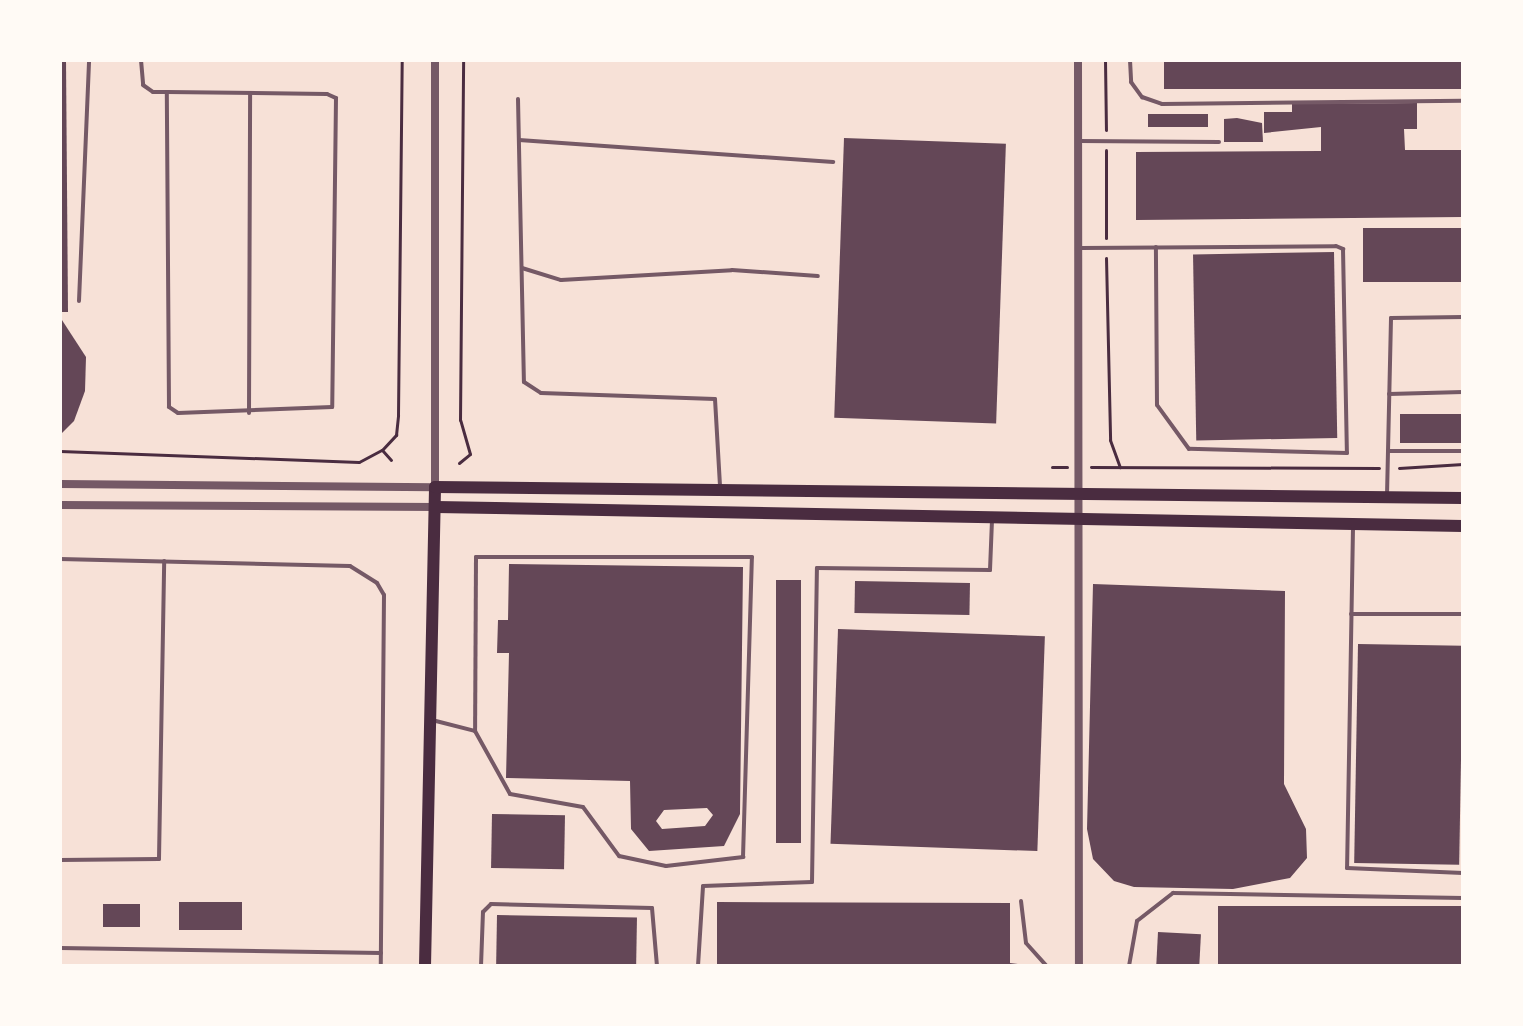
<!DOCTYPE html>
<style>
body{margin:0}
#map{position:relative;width:1523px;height:1026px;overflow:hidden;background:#f7e1d7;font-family:"Source Serif 4",serif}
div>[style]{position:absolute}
.building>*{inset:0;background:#644757;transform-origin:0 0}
.path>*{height:3px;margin:-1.5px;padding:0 1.5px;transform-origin:1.5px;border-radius:1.5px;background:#4a2c40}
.service>*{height:4px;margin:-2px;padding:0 2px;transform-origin:2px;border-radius:2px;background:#755966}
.minor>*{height:8px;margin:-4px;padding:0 4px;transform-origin:4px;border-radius:4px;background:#755966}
.secondary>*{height:12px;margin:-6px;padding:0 6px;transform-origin:6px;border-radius:6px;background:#4a2c40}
span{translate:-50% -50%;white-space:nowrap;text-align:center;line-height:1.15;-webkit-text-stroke:6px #fffaf5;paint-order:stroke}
.frame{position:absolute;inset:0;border:62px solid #fffaf5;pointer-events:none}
</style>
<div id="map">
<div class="building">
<i style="clip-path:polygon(60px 60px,66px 60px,68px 312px,60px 312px)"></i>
<i style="left:1164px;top:60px;width:299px;height:29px"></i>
<i style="clip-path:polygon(1417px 103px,1417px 129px,1404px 129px,1405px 150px,1463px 150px,1463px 217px,1136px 220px,1136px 152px,1321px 151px,1321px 127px,1264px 133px,1264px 112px,1292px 112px,1292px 104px)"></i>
<i style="left:1148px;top:114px;width:60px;height:13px"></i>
<i style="clip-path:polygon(1237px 118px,1262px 123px,1263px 142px,1224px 142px,1224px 119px)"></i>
<i style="left:844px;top:138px;width:162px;height:280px;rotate:2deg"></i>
<i style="left:1463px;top:228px;width:54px;height:100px;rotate:90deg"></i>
<i style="left:1334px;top:252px;width:186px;height:141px;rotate:89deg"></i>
<i style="clip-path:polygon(60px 317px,86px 357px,85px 391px,74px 421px,60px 435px)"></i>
<i style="left:1463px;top:414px;width:29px;height:63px;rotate:90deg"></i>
<i style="clip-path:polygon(evenodd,509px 564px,743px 567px,740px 814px,724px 846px,649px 851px,631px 829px,630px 781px,506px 778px,509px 653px,497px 653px,498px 620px,508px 620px,509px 564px,707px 808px,713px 815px,705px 826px,662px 829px,656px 821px,664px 810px,707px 808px)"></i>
<i style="left:776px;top:580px;width:25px;height:263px"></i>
<i style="left:855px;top:581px;width:115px;height:32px;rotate:1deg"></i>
<i style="clip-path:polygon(1093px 584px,1285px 591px,1284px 784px,1306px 829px,1307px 858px,1290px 878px,1233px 889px,1134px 887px,1114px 881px,1093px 859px,1087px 829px)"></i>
<i style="left:838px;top:629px;width:207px;height:215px;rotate:2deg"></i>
<i style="left:1358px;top:644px;width:105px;height:219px;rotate:1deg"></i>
<i style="left:492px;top:814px;width:73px;height:54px;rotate:1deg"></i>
<i style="left:179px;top:902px;width:63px;height:28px"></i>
<i style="clip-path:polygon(717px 902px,1010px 903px,1010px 963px,1032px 966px,717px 966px)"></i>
<i style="left:140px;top:904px;width:23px;height:37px;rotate:90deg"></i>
<i style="left:1218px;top:906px;width:245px;height:60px"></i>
<i style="left:497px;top:915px;width:140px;height:51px;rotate:1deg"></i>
<i style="left:1158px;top:932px;width:43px;height:34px;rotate:3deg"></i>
</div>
<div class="path">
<i style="left:1105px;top:60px;width:70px;rotate:89.2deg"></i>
<i style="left:1106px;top:238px;width:88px;rotate:-90deg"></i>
<i style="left:1106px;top:258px;width:182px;rotate:88.7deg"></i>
<i style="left:1110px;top:440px;width:29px;rotate:70deg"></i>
<i style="left:60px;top:451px;width:299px;rotate:2.1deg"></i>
<i style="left:359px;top:462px;width:26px;rotate:-28deg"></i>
<i style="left:391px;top:460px;width:13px;rotate:-132deg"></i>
<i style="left:382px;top:450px;width:21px;rotate:-47deg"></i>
<i style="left:396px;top:435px;width:20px;rotate:-84deg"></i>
<i style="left:398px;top:415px;width:355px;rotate:-89.4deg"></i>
<i style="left:459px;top:463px;width:14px;rotate:-39deg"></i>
<i style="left:470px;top:454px;width:35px;rotate:-106deg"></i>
<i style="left:460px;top:420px;width:360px;rotate:-89.5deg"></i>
<i style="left:1052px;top:467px;width:15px"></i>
<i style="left:1091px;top:467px;width:288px;rotate:0.2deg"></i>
<i style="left:1399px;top:468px;width:64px;rotate:-3.6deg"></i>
</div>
<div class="service">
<i style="left:141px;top:60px;width:25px;rotate:85deg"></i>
<i style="left:143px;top:85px;width:12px;rotate:35deg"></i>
<i style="left:153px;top:92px;width:14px"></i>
<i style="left:167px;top:92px;width:160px;rotate:0.7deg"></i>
<i style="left:327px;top:94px;width:10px;rotate:24deg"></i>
<i style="left:336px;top:98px;width:309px;rotate:90.7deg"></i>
<i style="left:332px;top:407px;width:154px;rotate:177.8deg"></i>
<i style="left:178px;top:413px;width:11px;rotate:-146deg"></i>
<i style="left:169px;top:407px;width:315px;rotate:-90.4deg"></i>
<i style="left:1130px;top:60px;width:22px;rotate:87deg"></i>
<i style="left:1131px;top:82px;width:19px;rotate:54deg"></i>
<i style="left:1142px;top:97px;width:21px;rotate:19deg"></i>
<i style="left:1162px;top:104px;width:301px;rotate:-0.6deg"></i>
<i style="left:518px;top:99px;width:283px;rotate:88.8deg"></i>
<i style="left:524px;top:382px;width:20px;rotate:33deg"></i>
<i style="left:541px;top:393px;width:174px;rotate:2deg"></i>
<i style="left:715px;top:399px;width:88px;rotate:86.7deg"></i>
<i style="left:519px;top:140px;width:315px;rotate:4deg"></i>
<i style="left:1079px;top:141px;width:140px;rotate:0.4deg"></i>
<i style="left:1081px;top:248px;width:255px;rotate:-0.4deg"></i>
<i style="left:1336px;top:246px;width:8px;rotate:23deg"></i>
<i style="left:1343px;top:249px;width:204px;rotate:88.9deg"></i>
<i style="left:1347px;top:453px;width:158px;rotate:-178.5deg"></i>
<i style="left:1189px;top:449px;width:54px;rotate:-126deg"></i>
<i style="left:1157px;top:405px;width:158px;rotate:-90.4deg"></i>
<i style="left:522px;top:268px;width:41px;rotate:17.1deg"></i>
<i style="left:561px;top:280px;width:171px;rotate:-3.3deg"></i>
<i style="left:732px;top:270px;width:86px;rotate:4deg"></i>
<i style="left:79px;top:301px;width:241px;rotate:-87.6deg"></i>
<i style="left:1389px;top:394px;width:74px;rotate:-1.5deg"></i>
<i style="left:249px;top:413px;width:320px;rotate:-89.8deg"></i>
<i style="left:1388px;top:451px;width:75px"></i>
<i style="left:1387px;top:495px;width:177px;rotate:-88.7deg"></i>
<i style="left:1391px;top:318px;width:72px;rotate:-0.8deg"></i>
<i style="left:1353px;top:528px;width:340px;rotate:91deg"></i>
<i style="left:1347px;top:868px;width:116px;rotate:2.5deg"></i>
<i style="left:60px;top:559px;width:290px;rotate:1.4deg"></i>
<i style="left:350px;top:566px;width:32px;rotate:32deg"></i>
<i style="left:377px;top:583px;width:14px;rotate:60deg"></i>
<i style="left:384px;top:595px;width:371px;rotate:90.5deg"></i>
<i style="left:1351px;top:614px;width:112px"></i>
<i style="left:432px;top:720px;width:44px;rotate:14.3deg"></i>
<i style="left:475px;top:731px;width:72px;rotate:60.9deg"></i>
<i style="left:510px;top:794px;width:74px;rotate:10.1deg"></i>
<i style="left:583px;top:807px;width:61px;rotate:53.7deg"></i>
<i style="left:619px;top:856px;width:48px;rotate:12deg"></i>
<i style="left:666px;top:866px;width:78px;rotate:-6.7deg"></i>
<i style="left:743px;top:857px;width:300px;rotate:-88.3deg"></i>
<i style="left:752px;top:557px;width:276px;rotate:180deg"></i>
<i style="left:476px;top:557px;width:174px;rotate:90.3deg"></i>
<i style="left:60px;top:860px;width:99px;rotate:-0.6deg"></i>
<i style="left:159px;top:859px;width:298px;rotate:-89deg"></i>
<i style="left:1021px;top:901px;width:42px;rotate:83.2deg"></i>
<i style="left:1026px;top:943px;width:31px;rotate:48deg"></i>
<i style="left:60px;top:948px;width:321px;rotate:0.9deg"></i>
<i style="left:481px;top:966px;width:54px;rotate:-87.9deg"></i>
<i style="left:483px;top:912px;width:11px;rotate:-45deg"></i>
<i style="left:491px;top:904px;width:161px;rotate:1.4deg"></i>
<i style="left:652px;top:908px;width:58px;rotate:85.1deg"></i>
<i style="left:698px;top:966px;width:80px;rotate:-86.4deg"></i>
<i style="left:703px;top:886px;width:109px;rotate:-2.1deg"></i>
<i style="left:812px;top:882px;width:314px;rotate:-89.1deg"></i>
<i style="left:817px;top:568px;width:173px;rotate:0.7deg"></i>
<i style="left:990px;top:570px;width:50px;rotate:-87.7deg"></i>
<i style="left:1129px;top:966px;width:46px;rotate:-79.9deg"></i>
<i style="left:1137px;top:921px;width:46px;rotate:-37.9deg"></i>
<i style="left:1173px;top:893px;width:290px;rotate:1deg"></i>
</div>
<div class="minor">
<i style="left:1078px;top:60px;width:906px;rotate:89.94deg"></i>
<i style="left:60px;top:484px;width:375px;rotate:0.5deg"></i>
<i style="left:435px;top:487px;width:427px;rotate:-90deg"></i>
<i style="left:60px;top:505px;width:376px;rotate:0.3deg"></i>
</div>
<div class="secondary">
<i style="left:436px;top:507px;width:1027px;rotate:1.06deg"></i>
<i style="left:425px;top:966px;width:479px;rotate:-88.8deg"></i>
<i style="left:435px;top:487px;width:1028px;rotate:0.61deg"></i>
</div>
<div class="frame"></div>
</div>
